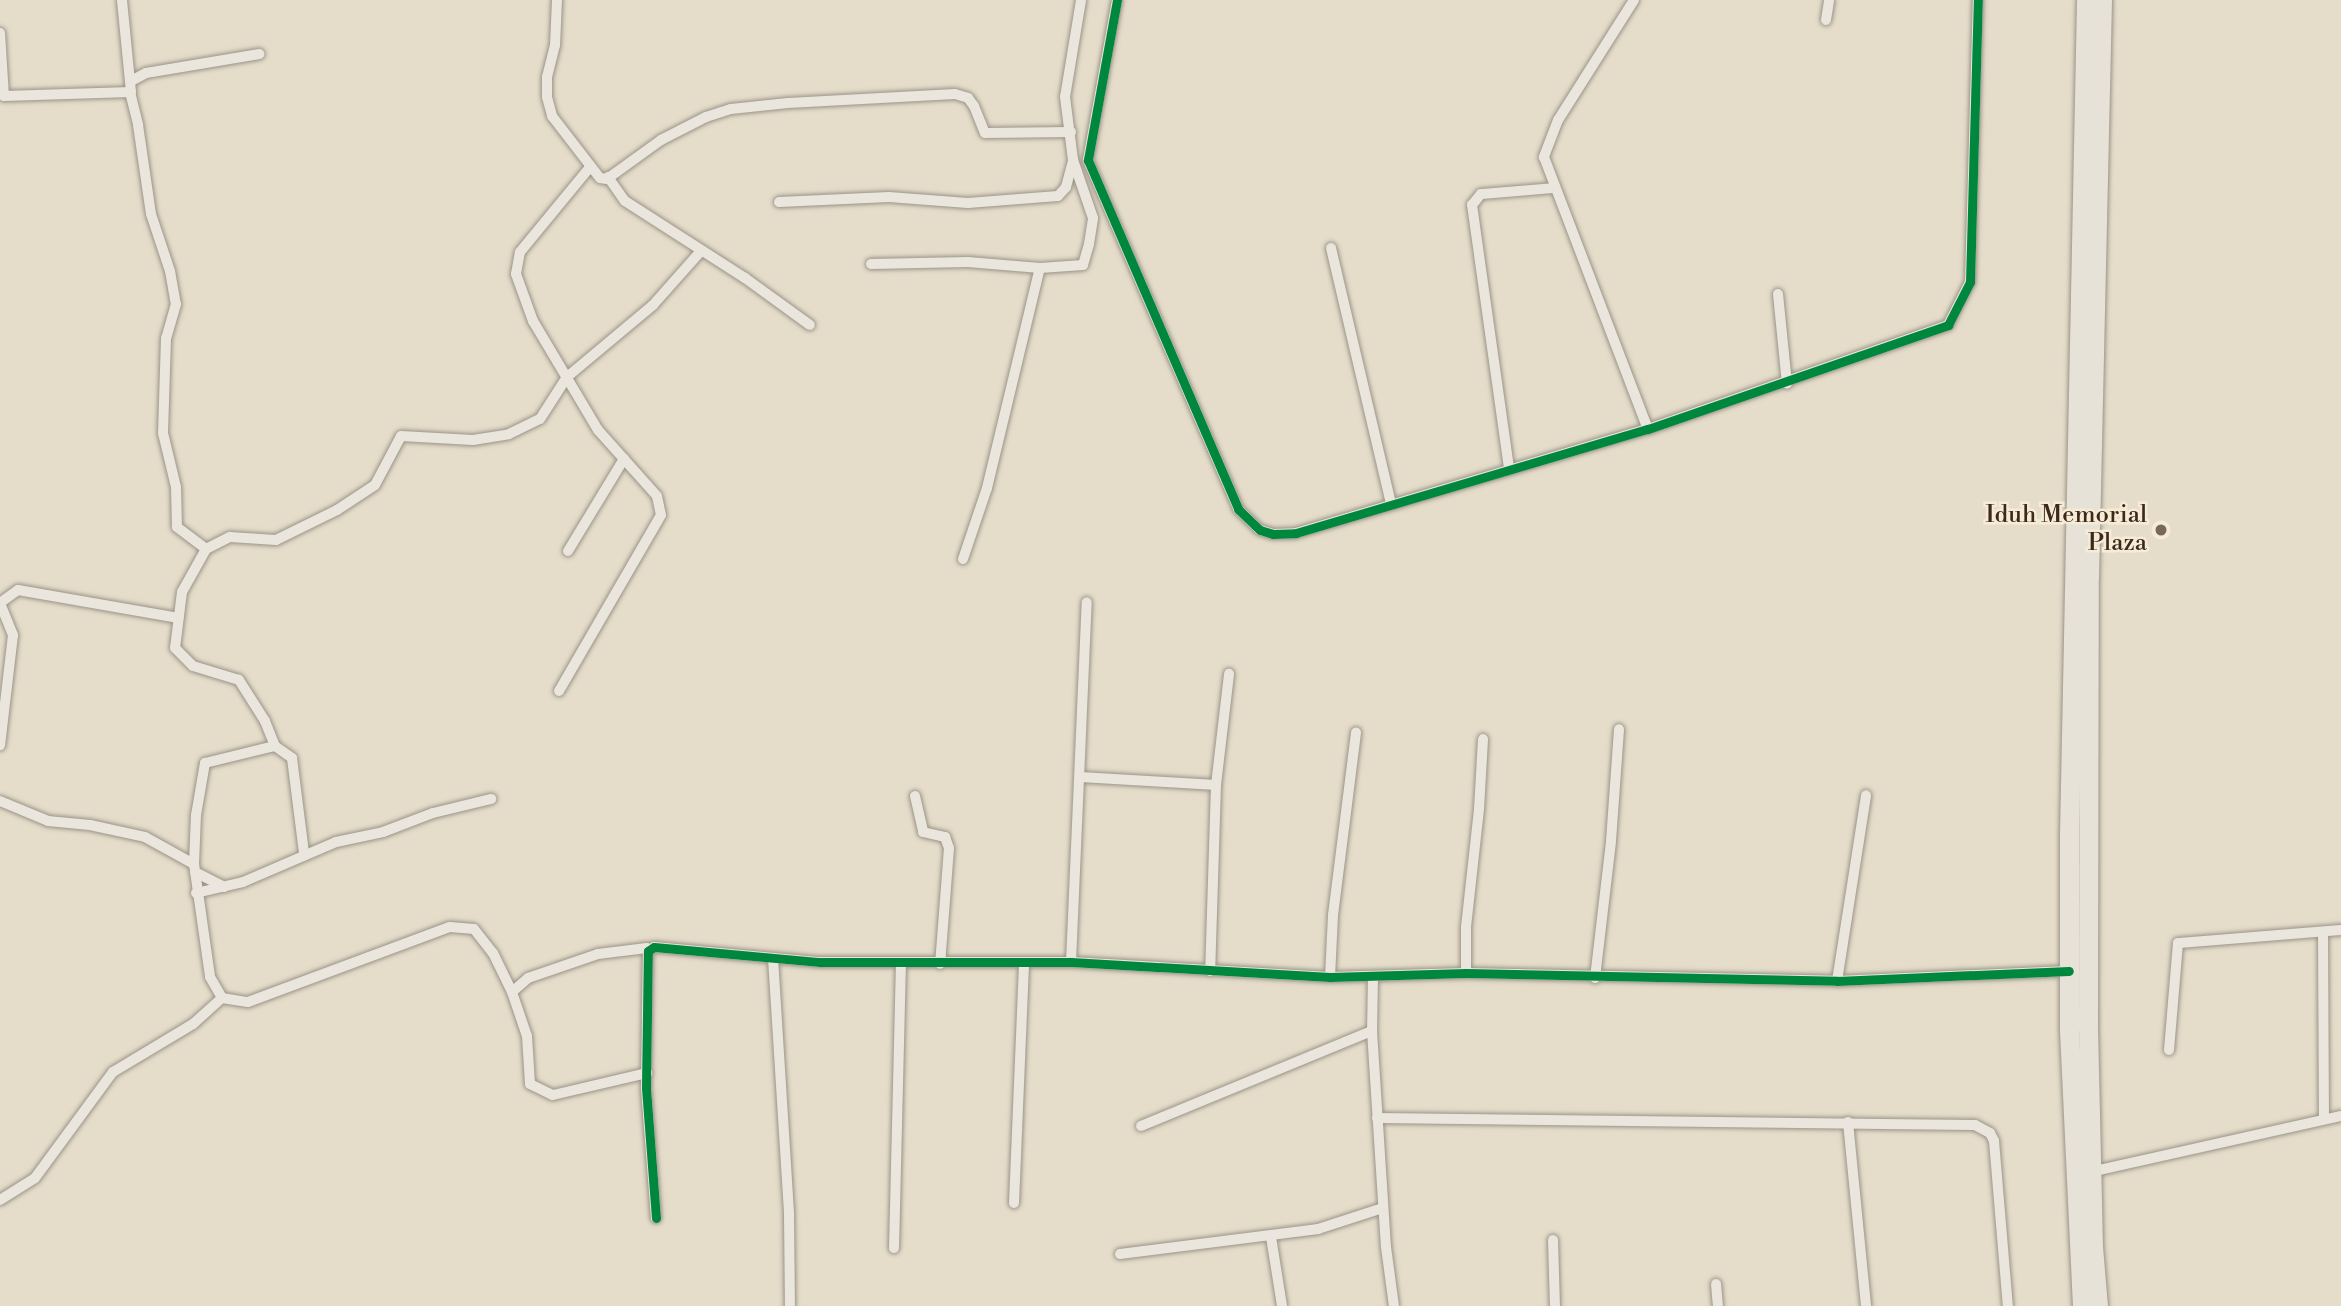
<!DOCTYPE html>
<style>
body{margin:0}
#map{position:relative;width:2341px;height:1306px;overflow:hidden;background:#e5ddca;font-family:"Libre Bodoni",serif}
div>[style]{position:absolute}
.roads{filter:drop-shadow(0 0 2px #9b9387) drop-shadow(0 0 2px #9b9387)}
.street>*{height:10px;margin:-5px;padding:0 5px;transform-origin:5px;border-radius:5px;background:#eae6dd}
.highway>*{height:19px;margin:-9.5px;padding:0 9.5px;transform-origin:9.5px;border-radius:9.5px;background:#e7e2d7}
.cycleway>*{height:9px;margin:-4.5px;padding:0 4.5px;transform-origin:4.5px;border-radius:4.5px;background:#00873e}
.dots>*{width:19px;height:19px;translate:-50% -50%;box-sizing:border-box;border:4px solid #f6ecd5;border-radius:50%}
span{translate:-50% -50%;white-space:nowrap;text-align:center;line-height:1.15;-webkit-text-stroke:5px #f6ecd5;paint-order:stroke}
.poi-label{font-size:24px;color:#3d291c}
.right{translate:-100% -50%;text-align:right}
</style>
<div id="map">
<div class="roads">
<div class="street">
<i style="left:557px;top:0;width:45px;rotate:92.5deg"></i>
<i style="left:555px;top:45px;width:33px;rotate:104deg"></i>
<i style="left:547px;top:77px;width:20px;rotate:90deg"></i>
<i style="left:547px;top:97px;width:20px;rotate:75deg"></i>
<i style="left:552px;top:116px;width:78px;rotate:52.3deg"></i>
<i style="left:600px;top:178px;width:7px;rotate:8deg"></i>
<i style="left:607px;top:179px;width:67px;rotate:-35.8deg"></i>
<i style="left:661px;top:140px;width:51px;rotate:-27.1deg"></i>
<i style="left:706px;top:117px;width:26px;rotate:-18deg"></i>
<i style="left:731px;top:109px;width:57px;rotate:-6deg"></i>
<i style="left:788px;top:103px;width:167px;rotate:-3.1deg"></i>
<i style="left:955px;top:94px;width:14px;rotate:17deg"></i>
<i style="left:968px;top:98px;width:10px;rotate:53deg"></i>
<i style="left:974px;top:106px;width:29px;rotate:68deg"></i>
<i style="left:985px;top:133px;width:86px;rotate:-0.7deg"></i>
<i style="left:1117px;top:0;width:163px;rotate:100.3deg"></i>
<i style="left:1088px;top:160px;width:380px;rotate:66.7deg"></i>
<i style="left:1238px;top:509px;width:30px;rotate:44deg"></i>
<i style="left:1260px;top:530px;width:14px;rotate:17deg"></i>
<i style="left:1273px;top:534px;width:23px;rotate:-2deg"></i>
<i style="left:1296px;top:533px;width:367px;rotate:-16.5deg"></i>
<i style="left:1648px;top:429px;width:318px;rotate:-19.1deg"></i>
<i style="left:1948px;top:325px;width:48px;rotate:-62.9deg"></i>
<i style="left:1970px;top:282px;width:282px;rotate:-88.4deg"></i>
<i style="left:1634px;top:0;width:142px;rotate:122.3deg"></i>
<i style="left:1558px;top:120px;width:40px;rotate:111deg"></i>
<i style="left:1544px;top:157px;width:291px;rotate:69.1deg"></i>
<i style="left:1826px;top:20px;width:20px;rotate:-81deg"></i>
<i style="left:0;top:33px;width:63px;rotate:86.4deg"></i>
<i style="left:4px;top:96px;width:127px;rotate:-1.8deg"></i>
<i style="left:131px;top:92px;width:92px;rotate:-95.6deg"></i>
<i style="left:131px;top:81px;width:17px;rotate:-28deg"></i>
<i style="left:146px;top:73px;width:115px;rotate:-9.5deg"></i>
<i style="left:131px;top:96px;width:30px;rotate:76deg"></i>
<i style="left:138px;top:125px;width:90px;rotate:81.7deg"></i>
<i style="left:151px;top:214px;width:60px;rotate:71.6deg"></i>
<i style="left:170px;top:271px;width:34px;rotate:80deg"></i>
<i style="left:176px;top:304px;width:35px;rotate:106deg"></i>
<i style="left:166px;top:338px;width:95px;rotate:91.8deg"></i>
<i style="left:163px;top:433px;width:56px;rotate:76.5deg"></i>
<i style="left:176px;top:487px;width:40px;rotate:88.6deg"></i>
<i style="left:177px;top:527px;width:36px;rotate:37deg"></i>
<i style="left:608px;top:177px;width:29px;rotate:55deg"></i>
<i style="left:625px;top:201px;width:143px;rotate:32.7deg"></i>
<i style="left:745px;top:278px;width:80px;rotate:35.9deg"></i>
<i style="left:779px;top:202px;width:110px;rotate:-2.6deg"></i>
<i style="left:889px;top:197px;width:79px;rotate:4.3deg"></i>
<i style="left:968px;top:203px;width:90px;rotate:-4.4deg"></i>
<i style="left:1058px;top:196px;width:12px;rotate:-48deg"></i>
<i style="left:1066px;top:187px;width:28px;rotate:-75deg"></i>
<i style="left:1331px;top:248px;width:262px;rotate:76.8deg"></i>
<i style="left:871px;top:264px;width:97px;rotate:-1.2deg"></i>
<i style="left:968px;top:262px;width:72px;rotate:4.8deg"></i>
<i style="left:1778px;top:294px;width:90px;rotate:84.3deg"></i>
<i style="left:1509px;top:468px;width:266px;rotate:-98deg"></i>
<i style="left:1472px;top:205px;width:14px;rotate:-51deg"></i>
<i style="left:1481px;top:194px;width:73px;rotate:-4.7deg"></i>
<i style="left:568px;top:551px;width:108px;rotate:-58.7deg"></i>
<i style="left:963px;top:559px;width:75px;rotate:-71.3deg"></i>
<i style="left:987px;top:488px;width:226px;rotate:-76.5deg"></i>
<i style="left:1040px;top:268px;width:43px;rotate:-4deg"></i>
<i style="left:1083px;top:265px;width:22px;rotate:-74deg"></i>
<i style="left:1089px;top:244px;width:26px;rotate:-81deg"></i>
<i style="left:1093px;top:218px;width:61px;rotate:-109deg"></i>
<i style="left:1073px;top:160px;width:64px;rotate:-97.2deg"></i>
<i style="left:1065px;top:97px;width:98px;rotate:-80.6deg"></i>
<i style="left:0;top:603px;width:22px;rotate:-36deg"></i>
<i style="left:18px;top:590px;width:163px;rotate:9.9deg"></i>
<i style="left:0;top:603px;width:35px;rotate:68deg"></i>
<i style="left:13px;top:635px;width:111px;rotate:96.7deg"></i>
<i style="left:559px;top:691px;width:203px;rotate:-59.9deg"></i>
<i style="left:661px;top:515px;width:19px;rotate:-102deg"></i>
<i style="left:657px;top:496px;width:89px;rotate:-131.8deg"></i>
<i style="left:598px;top:430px;width:127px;rotate:-120.8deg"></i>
<i style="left:533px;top:321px;width:50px;rotate:-109.9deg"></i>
<i style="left:516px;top:274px;width:22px;rotate:-80deg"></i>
<i style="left:520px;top:252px;width:110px;rotate:-50.5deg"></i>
<i style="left:275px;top:746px;width:21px;rotate:35deg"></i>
<i style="left:292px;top:758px;width:96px;rotate:82.8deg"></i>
<i style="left:1081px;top:777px;width:135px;rotate:3.4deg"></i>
<i style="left:1216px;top:785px;width:186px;rotate:91.8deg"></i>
<i style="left:1216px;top:785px;width:112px;rotate:-83.3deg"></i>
<i style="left:915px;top:796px;width:37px;rotate:77deg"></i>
<i style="left:923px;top:832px;width:23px;rotate:13deg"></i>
<i style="left:945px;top:837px;width:12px;rotate:70deg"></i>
<i style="left:949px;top:848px;width:116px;rotate:94.4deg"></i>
<i style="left:0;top:801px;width:52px;rotate:22.6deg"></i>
<i style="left:48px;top:821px;width:42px;rotate:5.4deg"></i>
<i style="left:90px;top:825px;width:56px;rotate:12.3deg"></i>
<i style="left:145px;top:837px;width:56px;rotate:28.9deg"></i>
<i style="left:194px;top:864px;width:114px;rotate:81.9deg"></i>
<i style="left:210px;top:977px;width:24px;rotate:60deg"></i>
<i style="left:222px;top:998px;width:26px;rotate:9deg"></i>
<i style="left:248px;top:1002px;width:215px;rotate:-20.4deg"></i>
<i style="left:450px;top:927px;width:24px;rotate:5deg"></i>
<i style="left:474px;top:929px;width:31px;rotate:52deg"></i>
<i style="left:493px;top:953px;width:43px;rotate:64deg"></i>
<i style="left:512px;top:992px;width:46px;rotate:71.2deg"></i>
<i style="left:527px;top:1036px;width:48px;rotate:86.4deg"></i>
<i style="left:530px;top:1084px;width:25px;rotate:26deg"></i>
<i style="left:553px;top:1095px;width:97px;rotate:-13.2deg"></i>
<i style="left:194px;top:864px;width:49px;rotate:-87.7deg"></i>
<i style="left:196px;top:815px;width:53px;rotate:-80.2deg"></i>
<i style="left:205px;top:763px;width:72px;rotate:-13.7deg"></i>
<i style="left:275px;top:746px;width:27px;rotate:-112deg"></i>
<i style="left:265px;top:721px;width:49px;rotate:-122.4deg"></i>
<i style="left:239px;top:680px;width:48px;rotate:-163.1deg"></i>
<i style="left:193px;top:666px;width:25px;rotate:-135deg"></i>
<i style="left:175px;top:648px;width:56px;rotate:-82.9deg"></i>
<i style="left:182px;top:592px;width:49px;rotate:-60.8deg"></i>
<i style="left:206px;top:549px;width:27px;rotate:-27deg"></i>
<i style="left:230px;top:537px;width:46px;rotate:3.7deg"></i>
<i style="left:276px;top:540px;width:68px;rotate:-26.2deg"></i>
<i style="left:337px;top:510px;width:45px;rotate:-33.3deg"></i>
<i style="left:375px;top:485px;width:55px;rotate:-62deg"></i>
<i style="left:401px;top:436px;width:72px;rotate:3.2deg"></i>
<i style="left:473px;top:440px;width:36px;rotate:-9deg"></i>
<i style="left:509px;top:434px;width:34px;rotate:-26deg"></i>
<i style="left:540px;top:419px;width:50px;rotate:-57.3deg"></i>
<i style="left:567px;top:377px;width:112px;rotate:-39.9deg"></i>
<i style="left:653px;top:305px;width:72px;rotate:-48.4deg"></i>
<i style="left:195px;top:872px;width:33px;rotate:27deg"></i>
<i style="left:196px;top:893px;width:48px;rotate:-13.2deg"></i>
<i style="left:243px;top:882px;width:101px;rotate:-23.3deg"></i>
<i style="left:336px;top:842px;width:48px;rotate:-12deg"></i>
<i style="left:383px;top:832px;width:53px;rotate:-20.8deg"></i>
<i style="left:433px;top:813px;width:60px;rotate:-13.6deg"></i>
<i style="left:2323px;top:932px;width:186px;rotate:89.7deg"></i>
<i style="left:773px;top:958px;width:257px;rotate:86.4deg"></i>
<i style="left:789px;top:1215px;width:91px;rotate:89.4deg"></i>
<i style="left:1071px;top:962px;width:360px;rotate:-87.5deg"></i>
<i style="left:1466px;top:973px;width:46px;rotate:-90deg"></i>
<i style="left:1466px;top:927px;width:119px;rotate:-83.7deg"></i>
<i style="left:1479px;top:809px;width:70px;rotate:-86.7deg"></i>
<i style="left:1373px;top:976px;width:55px;rotate:91deg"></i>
<i style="left:1372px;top:1031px;width:216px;rotate:86.3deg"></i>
<i style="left:1386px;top:1247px;width:60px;rotate:82.3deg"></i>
<i style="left:1330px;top:977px;width:62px;rotate:-87.2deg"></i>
<i style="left:1333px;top:915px;width:184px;rotate:-82.8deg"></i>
<i style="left:1595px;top:978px;width:138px;rotate:-83.3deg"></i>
<i style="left:1611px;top:841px;width:112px;rotate:-85.9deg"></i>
<i style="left:1837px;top:981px;width:188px;rotate:-81.1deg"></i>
<i style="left:512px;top:992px;width:21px;rotate:-41deg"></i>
<i style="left:528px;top:978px;width:74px;rotate:-18.9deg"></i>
<i style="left:598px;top:954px;width:49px;rotate:-7deg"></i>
<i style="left:647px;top:948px;width:3px;rotate:72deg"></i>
<i style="left:2169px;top:1050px;width:107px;rotate:-85.2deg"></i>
<i style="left:2178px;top:943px;width:164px;rotate:-4.6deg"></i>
<i style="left:1377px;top:1118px;width:598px;rotate:0.67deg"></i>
<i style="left:1975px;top:1125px;width:17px;rotate:28deg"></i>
<i style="left:1990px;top:1133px;width:9px;rotate:63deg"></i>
<i style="left:1994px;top:1141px;width:166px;rotate:85.2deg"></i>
<i style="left:1848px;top:1122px;width:185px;rotate:84.4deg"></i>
<i style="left:1141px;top:1126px;width:250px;rotate:-22.4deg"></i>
<i style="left:2090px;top:1172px;width:257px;rotate:-12.6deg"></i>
<i style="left:0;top:1200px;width:41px;rotate:-32.2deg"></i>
<i style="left:35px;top:1178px;width:132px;rotate:-53.7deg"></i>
<i style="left:113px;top:1072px;width:93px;rotate:-31deg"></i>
<i style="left:193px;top:1024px;width:39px;rotate:-42deg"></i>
<i style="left:1014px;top:1203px;width:240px;rotate:-87.6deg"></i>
<i style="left:656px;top:1218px;width:131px;rotate:-94.4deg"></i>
<i style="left:646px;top:1087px;width:136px;rotate:-89.2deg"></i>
<i style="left:648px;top:951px;width:7px;rotate:-34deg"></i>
<i style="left:654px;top:947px;width:167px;rotate:5.2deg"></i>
<i style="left:820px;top:962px;width:251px"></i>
<i style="left:1071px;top:962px;width:259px;rotate:3.3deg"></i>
<i style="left:1330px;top:977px;width:136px;rotate:-1.7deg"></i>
<i style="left:1466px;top:973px;width:371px;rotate:1.2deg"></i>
<i style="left:1837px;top:981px;width:232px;rotate:-2.5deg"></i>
<i style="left:1271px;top:1237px;width:70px;rotate:80.9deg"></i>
<i style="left:1553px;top:1240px;width:66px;rotate:88.3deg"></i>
<i style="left:894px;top:1248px;width:283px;rotate:-88.6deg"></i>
<i style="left:1120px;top:1254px;width:200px;rotate:-7.2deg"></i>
<i style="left:1318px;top:1229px;width:68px;rotate:-17.9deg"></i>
<i style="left:1716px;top:1284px;width:22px;rotate:85deg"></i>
</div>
<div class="highway">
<i style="left:2082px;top:1306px;width:277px;rotate:-92.7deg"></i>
<i style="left:2069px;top:1029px;width:195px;rotate:-90deg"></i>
<i style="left:2069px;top:834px;width:834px;rotate:-88.83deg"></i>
<i style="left:2098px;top:1306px;width:59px;rotate:-94.8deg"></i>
<i style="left:2093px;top:1247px;width:220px;rotate:-91.3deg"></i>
<i style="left:2088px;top:1027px;width:450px;rotate:-89.9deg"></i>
<i style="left:2089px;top:577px;width:577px;rotate:-88.71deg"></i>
</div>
</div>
<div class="cycleway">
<i style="left:1117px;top:0;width:163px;rotate:100.3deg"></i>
<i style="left:1088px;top:160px;width:380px;rotate:66.7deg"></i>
<i style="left:1238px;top:509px;width:30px;rotate:44deg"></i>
<i style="left:1260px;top:530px;width:14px;rotate:17deg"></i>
<i style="left:1273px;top:534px;width:23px;rotate:-2deg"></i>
<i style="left:1296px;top:533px;width:367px;rotate:-16.5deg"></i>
<i style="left:1648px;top:429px;width:318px;rotate:-19.1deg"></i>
<i style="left:1948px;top:325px;width:48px;rotate:-62.9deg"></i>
<i style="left:1970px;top:282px;width:282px;rotate:-88.4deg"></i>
<i style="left:656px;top:1218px;width:131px;rotate:-94.4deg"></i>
<i style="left:646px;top:1087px;width:136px;rotate:-89.2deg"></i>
<i style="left:648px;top:951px;width:7px;rotate:-34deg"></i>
<i style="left:654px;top:947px;width:167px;rotate:5.2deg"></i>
<i style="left:820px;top:962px;width:251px"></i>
<i style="left:1071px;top:962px;width:259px;rotate:3.3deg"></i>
<i style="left:1330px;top:977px;width:136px;rotate:-1.7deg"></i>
<i style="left:1466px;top:973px;width:371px;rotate:1.2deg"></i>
<i style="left:1837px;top:981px;width:232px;rotate:-2.5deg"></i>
</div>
<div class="dots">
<i style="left:2161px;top:530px;background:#786859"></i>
</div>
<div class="poi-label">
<span class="right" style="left:2147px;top:530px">Iduh Memorial<br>Plaza</span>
</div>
</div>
